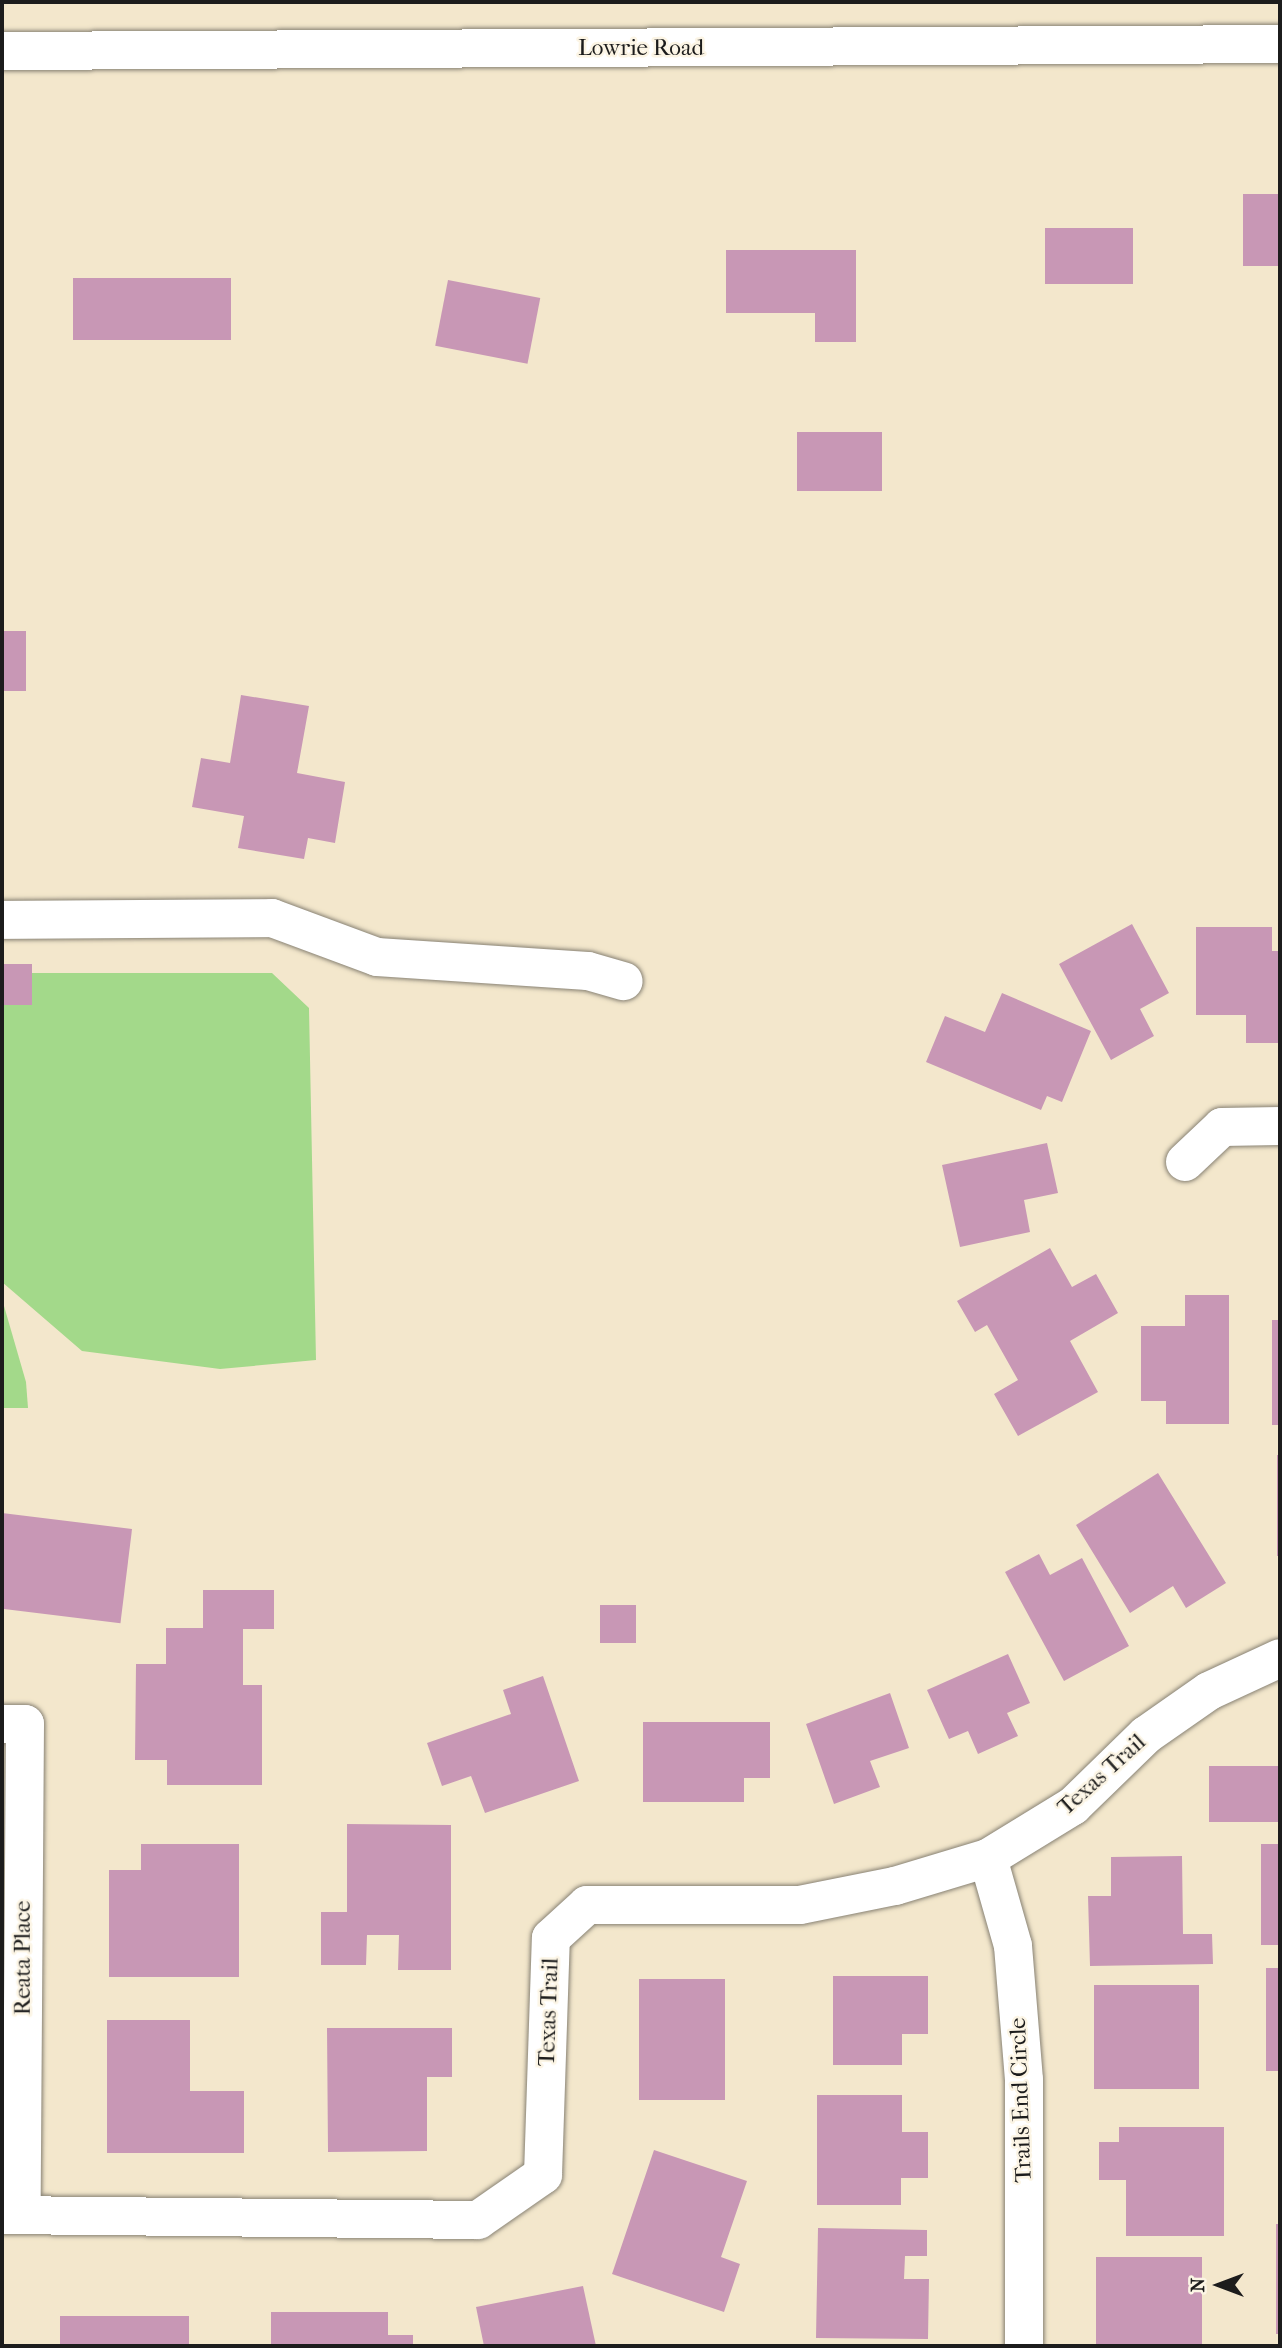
<!DOCTYPE html>
<style>
body{margin:0}
#map{position:relative;width:1282px;height:2348px;overflow:hidden;background:#f3e7cc;font-family:"IM FELL French Canon",serif}
div>[style]{position:absolute}
.green>*{inset:0;background:#a3d98a}
.building>*{inset:0;background:#c897b5;transform-origin:0 0}
.roads{filter:drop-shadow(0 0 2px #888274) drop-shadow(0 0 2px #888274)}
.minor>*{height:38px;margin:-19px;padding:0 19px;transform-origin:19px;border-radius:19px;background:#fff}
span{translate:-50% -50%;white-space:nowrap;text-align:center;line-height:1.15;-webkit-text-stroke:5px #fcf5e5;paint-order:stroke}
.street-label{font-size:23px;color:#1c1c1c}
.frame{position:absolute;inset:0;border:4px solid #1c1c1c;pointer-events:none}
.north{position:absolute;left:1184px;top:2250px;width:70px;height:70px;-webkit-text-stroke:5px #fcf5e5;paint-order:stroke;rotate:270deg;font-size:19px;font-weight:700;line-height:28px;text-align:center;color:#1c1c1c}
.north::after{content:'';display:block;margin:auto;width:24px;height:32px;background:#1c1c1c;clip-path:polygon(50% 0,100% 100%,50% 72%,0 100%)}
</style>
<div id="map">
<div class="green">
<i style="clip-path:polygon(2px 964px,32px 964px,32px 973px,272px 973px,309px 1008px,316px 1360px,220px 1369px,82px 1351px,2px 1282px)"></i>
<i style="clip-path:polygon(2px 1299px,26px 1382px,28px 1408px,2px 1408px)"></i>
</div>
<div class="building">
<i style="left:1280px;top:194px;width:72px;height:37px;rotate:90deg"></i>
<i style="left:1045px;top:228px;width:88px;height:56px"></i>
<i style="clip-path:polygon(726px 250px,856px 250px,856px 342px,815px 342px,815px 313px,726px 313px)"></i>
<i style="left:73px;top:278px;width:158px;height:62px"></i>
<i style="left:448px;top:280px;width:94px;height:67px;rotate:11deg"></i>
<i style="left:797px;top:432px;width:85px;height:59px"></i>
<i style="left:2px;top:631px;width:24px;height:60px"></i>
<i style="clip-path:polygon(241px 695px,309px 706px,297px 773px,345px 782px,335px 843px,308px 838px,304px 859px,238px 848px,244px 816px,192px 807px,201px 758px,230px 763px)"></i>
<i style="clip-path:polygon(1132px 924px,1169px 993px,1140px 1009px,1154px 1036px,1111px 1060px,1059px 964px)"></i>
<i style="clip-path:polygon(1196px 927px,1272px 927px,1272px 951px,1280px 951px,1280px 1043px,1246px 1043px,1246px 1015px,1196px 1015px)"></i>
<i style="left:2px;top:964px;width:30px;height:41px"></i>
<i style="clip-path:polygon(1002px 993px,1091px 1031px,1062px 1102px,1047px 1096px,1041px 1110px,926px 1062px,945px 1016px,985px 1032px)"></i>
<i style="clip-path:polygon(1047px 1143px,1058px 1193px,1024px 1200px,1030px 1232px,960px 1247px,942px 1165px)"></i>
<i style="clip-path:polygon(1050px 1248px,1072px 1287px,1096px 1274px,1118px 1313px,1070px 1341px,1098px 1392px,1018px 1436px,994px 1394px,1018px 1380px,987px 1325px,975px 1332px,957px 1301px)"></i>
<i style="clip-path:polygon(1185px 1295px,1229px 1295px,1229px 1424px,1166px 1424px,1166px 1401px,1141px 1401px,1141px 1326px,1185px 1326px)"></i>
<i style="left:1272px;top:1320px;width:8px;height:105px"></i>
<i style="left:1277px;top:1455px;width:3px;height:101px"></i>
<i style="clip-path:polygon(1158px 1473px,1226px 1583px,1186px 1608px,1173px 1586px,1130px 1613px,1076px 1525px)"></i>
<i style="left:2px;top:1513px;width:131px;height:95px;rotate:7deg"></i>
<i style="clip-path:polygon(1039px 1554px,1050px 1575px,1082px 1558px,1129px 1646px,1064px 1681px,1005px 1572px)"></i>
<i style="clip-path:polygon(203px 1590px,274px 1590px,274px 1629px,243px 1629px,243px 1685px,262px 1685px,262px 1785px,167px 1785px,167px 1760px,135px 1760px,136px 1664px,166px 1664px,166px 1628px,203px 1628px)"></i>
<i style="left:600px;top:1605px;width:36px;height:38px"></i>
<i style="clip-path:polygon(1008px 1654px,1030px 1703px,1007px 1713px,1018px 1736px,978px 1754px,968px 1731px,949px 1739px,927px 1690px)"></i>
<i style="clip-path:polygon(543px 1676px,579px 1781px,485px 1813px,471px 1776px,442px 1786px,427px 1743px,511px 1714px,503px 1690px)"></i>
<i style="clip-path:polygon(890px 1693px,909px 1748px,870px 1761px,880px 1787px,834px 1804px,806px 1724px)"></i>
<i style="clip-path:polygon(643px 1722px,770px 1722px,770px 1778px,744px 1778px,744px 1802px,643px 1802px)"></i>
<i style="left:1209px;top:1766px;width:71px;height:56px"></i>
<i style="clip-path:polygon(347px 1824px,451px 1825px,451px 1970px,398px 1970px,399px 1935px,367px 1935px,366px 1965px,321px 1965px,321px 1912px,347px 1912px)"></i>
<i style="clip-path:polygon(141px 1844px,239px 1844px,239px 1977px,109px 1977px,109px 1870px,141px 1870px)"></i>
<i style="left:1261px;top:1844px;width:19px;height:101px"></i>
<i style="clip-path:polygon(1182px 1856px,1183px 1934px,1212px 1934px,1213px 1964px,1090px 1966px,1088px 1896px,1111px 1896px,1111px 1857px)"></i>
<i style="left:1266px;top:1968px;width:14px;height:103px"></i>
<i style="clip-path:polygon(833px 1976px,928px 1976px,928px 2034px,902px 2034px,902px 2065px,833px 2065px)"></i>
<i style="left:639px;top:1979px;width:86px;height:121px"></i>
<i style="left:1094px;top:1985px;width:105px;height:104px"></i>
<i style="clip-path:polygon(107px 2020px,190px 2020px,190px 2091px,244px 2091px,244px 2153px,107px 2153px)"></i>
<i style="clip-path:polygon(327px 2028px,452px 2028px,452px 2077px,427px 2077px,427px 2151px,328px 2152px)"></i>
<i style="clip-path:polygon(817px 2095px,902px 2095px,902px 2132px,928px 2132px,928px 2178px,901px 2178px,901px 2205px,817px 2205px)"></i>
<i style="clip-path:polygon(1119px 2127px,1224px 2127px,1224px 2236px,1126px 2236px,1126px 2180px,1099px 2180px,1099px 2142px,1119px 2142px)"></i>
<i style="clip-path:polygon(654px 2150px,747px 2181px,721px 2257px,740px 2264px,724px 2312px,612px 2274px)"></i>
<i style="left:1276px;top:2224px;width:4px;height:110px"></i>
<i style="clip-path:polygon(818px 2228px,927px 2230px,927px 2256px,905px 2256px,904px 2279px,929px 2279px,928px 2339px,816px 2338px)"></i>
<i style="left:1096px;top:2257px;width:106px;height:89px"></i>
<i style="clip-path:polygon(583px 2286px,596px 2346px,484px 2346px,476px 2307px)"></i>
<i style="clip-path:polygon(271px 2312px,388px 2312px,388px 2335px,413px 2335px,413px 2346px,271px 2346px)"></i>
<i style="left:60px;top:2316px;width:129px;height:30px"></i>
</div>
<div class="roads">
<div class="minor">
<i style="left:2px;top:51px;width:1278px;rotate:-0.31deg"></i>
<i style="left:2px;top:920px;width:270px;rotate:-0.4deg"></i>
<i style="left:272px;top:918px;width:112px;rotate:20.4deg"></i>
<i style="left:377px;top:957px;width:211px;rotate:3.8deg"></i>
<i style="left:588px;top:971px;width:37px;rotate:16deg"></i>
<i style="left:1185px;top:1162px;width:51px;rotate:-43.4deg"></i>
<i style="left:1222px;top:1127px;width:58px;rotate:-1deg"></i>
<i style="left:2px;top:1724px;width:23px"></i>
<i style="left:25px;top:1724px;width:491px;rotate:90.4deg"></i>
<i style="left:988px;top:1858px;width:91px;rotate:74.1deg"></i>
<i style="left:1013px;top:1946px;width:134px;rotate:85.3deg"></i>
<i style="left:1024px;top:2080px;width:266px;rotate:90deg"></i>
<i style="left:2px;top:2215px;width:476px;rotate:0.6deg"></i>
<i style="left:478px;top:2220px;width:79px;rotate:-34.7deg"></i>
<i style="left:543px;top:2175px;width:237px;rotate:-88.1deg"></i>
<i style="left:551px;top:1938px;width:49px;rotate:-42.5deg"></i>
<i style="left:587px;top:1905px;width:213px"></i>
<i style="left:800px;top:1905px;width:97px;rotate:-11.3deg"></i>
<i style="left:895px;top:1886px;width:97px;rotate:-16.8deg"></i>
<i style="left:988px;top:1858px;width:100px;rotate:-31.5deg"></i>
<i style="left:1073px;top:1806px;width:102px;rotate:-44.2deg"></i>
<i style="left:1146px;top:1735px;width:77px;rotate:-34.9deg"></i>
<i style="left:1209px;top:1691px;width:78px;rotate:-24.9deg"></i>
</div>
</div>
<div class="street-label">
<span style="left:641px;top:48px">Lowrie Road</span>
<span style="left:1102px;top:1775px;rotate:-42deg">Texas Trail</span>
<span style="left:23px;top:1958px;rotate:-90deg">Reata Place</span>
<span style="left:549px;top:2012px;rotate:-88deg">Texas Trail</span>
<span style="left:1021px;top:2100px;rotate:-92deg">Trails End Circle</span>
</div>
<div class="frame"></div>
<div class="north">N</div>
</div>
